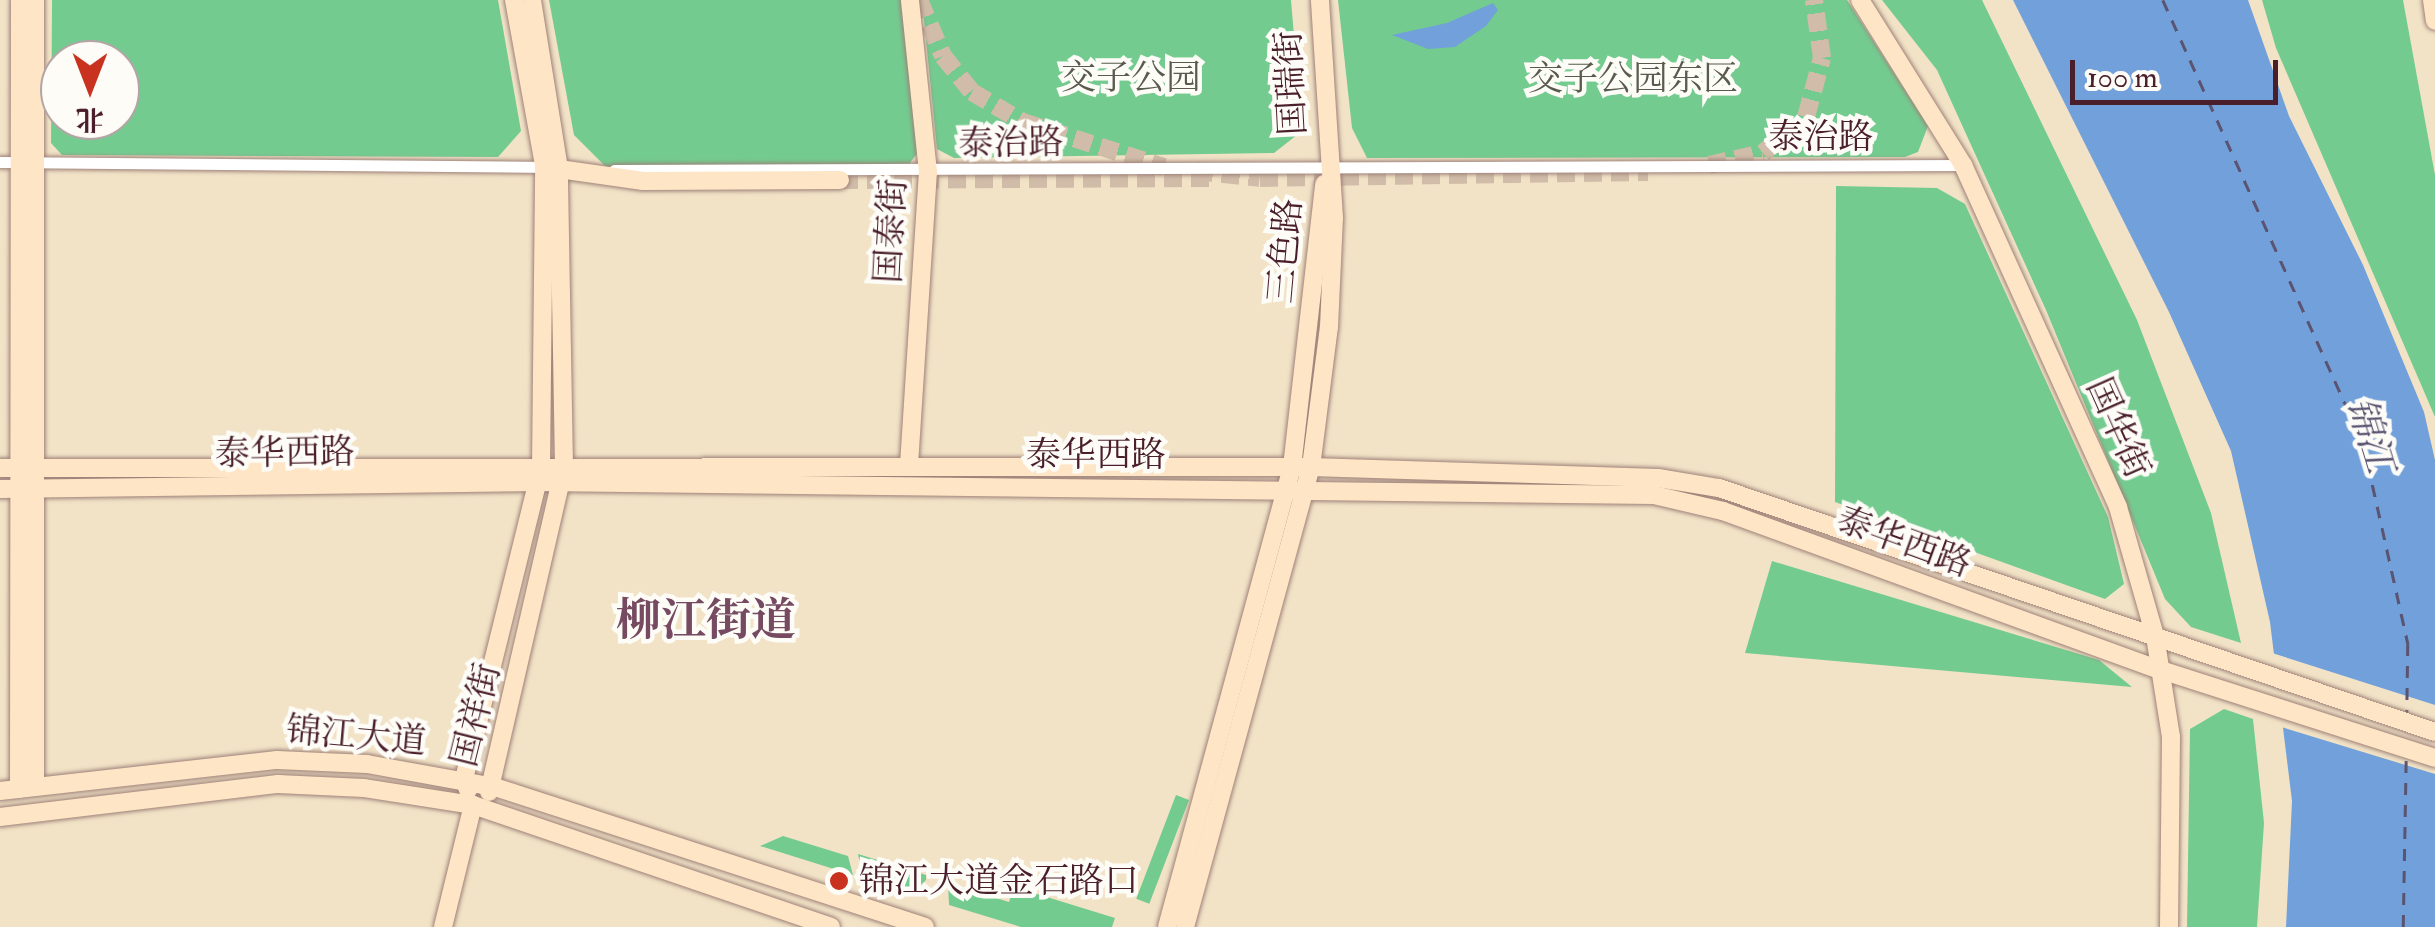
<!DOCTYPE html>
<meta charset="utf-8">
<style>
body{margin:0}
#map{position:relative;width:2435px;height:927px;overflow:hidden;background:#f2e3c7;font-family:"IM FELL Double Pica","Noto Serif SC",serif}
div>[style]{position:absolute}
.green>*{inset:0;background:#74cb90;transform-origin:0 0}
.water>*{inset:0;background:#71a0da}
.pier>*{inset:0;background:#f2e3c7}
.ferry>*{height:2.5px;margin-top:-1.25px;transform-origin:0;background:repeating-linear-gradient(90deg,#5a5371 0 12px,transparent 0 22px)}
.secondary-tunnel>*{height:18px;margin-top:-9px;transform-origin:0;background:repeating-linear-gradient(90deg,#d0bca8 0 18px,transparent 0 27px)}
.roads{filter:drop-shadow(0 0 2px #9e8179) drop-shadow(0 0 2px #9e8179)}
.street>*{height:11px;margin:-5.5px;padding:0 5.5px;transform-origin:5.5px;border-radius:5.5px;background:#fff}
.secondary>*{height:18px;margin:-9px;padding:0 9px;transform-origin:9px;border-radius:9px;background:#fee5c5}
.dots>*{width:28px;height:28px;translate:-50% -50%;box-sizing:border-box;border:5px solid #fdfcf7;border-radius:50%}
span{translate:-50% -50%;white-space:nowrap;text-align:center;line-height:1.15;-webkit-text-stroke:9px #fdfcf7;paint-order:stroke}
.park-label{font-size:35px;color:#595b4e}
.street-label{font-size:35px;color:#4a1f2b}
.poi-label{font-size:35px;color:#4a1f2b}
.left{translate:0 -50%;text-align:left}
.water-label{font-size:38px;color:#5a5371;font-style:italic}
.district-label{font-size:45px;color:#764a60;font-weight:700}
.north{position:absolute;left:40px;top:40px;width:100px;height:100px;box-sizing:border-box;background:#fdfcf7;border:2px solid #b5a4a5;border-radius:50%;rotate:180deg;font-size:28px;font-weight:700;line-height:40px;text-align:center;color:#4a1f2b}
.north::after{content:'';display:block;margin:auto;width:35px;height:45px;background:#c8321e;clip-path:polygon(50% 0,100% 100%,50% 72%,0 100%)}
.scale{position:absolute;left:2070px;top:60px;width:208px;height:45px;box-sizing:border-box;border:5px solid #4a1f2b;border-top:0;padding-left:12px;font-size:30px;line-height:35px;white-space:nowrap;color:#4a1f2b;-webkit-text-stroke:8px #fdfcf7;paint-order:stroke}
</style>
<div id="map">
<div class="green">
<i style="clip-path:polygon(evenodd,52px 0,498px 0,521px 131px,498px 157px,62px 155px,51px 143px,52px 0,60px 60px,120px 60px,120px 120px,60px 120px,60px 60px)"></i>
<i style="clip-path:polygon(549px 0,907px 0,918px 152px,907px 167px,607px 168px,574px 135px)"></i>
<i style="clip-path:polygon(922px 0,1291px 0,1302px 131px,1274px 153px,954px 158px,937px 149px)"></i>
<i style="clip-path:polygon(1338px 0,1847px 0,1928px 126px,1918px 152px,1905px 157px,1367px 158px,1352px 128px)"></i>
<i style="clip-path:polygon(1882px 0,1982px 0,2137px 320px,2211px 513px,2241px 643px,2191px 627px,2165px 599px,2046px 310px,1937px 70px)"></i>
<i style="clip-path:polygon(2262px 0,2403px 0,2435px 175px,2435px 417px,2276px 48px)"></i>
<i style="clip-path:polygon(1836px 186px,1937px 188px,1965px 204px,2108px 517px,2124px 584px,2105px 599px,1835px 502px)"></i>
<i style="clip-path:polygon(1772px 561px,2099px 660px,2132px 687px,1745px 653px)"></i>
<i style="clip-path:polygon(2224px 709px,2253px 719px,2264px 823px,2257px 927px,2187px 927px,2190px 729px)"></i>
<i style="left:1176px;top:795px;width:14px;height:111px;rotate:21deg"></i>
<i style="clip-path:polygon(783px 836px,848px 856px,853px 875px,760px 846px)"></i>
<i style="clip-path:polygon(858px 854px,926px 875px,926px 880px,912px 893px,863px 878px)"></i>
<i style="clip-path:polygon(948px 883px,1009px 902px,1014px 887px,1115px 918px,1112px 927px,1021px 927px,949px 905px)"></i>
</div>
<div class="water">
<i style="clip-path:polygon(2013px 0,2248px 0,2289px 116px,2363px 265px,2424px 412px,2435px 460px,2435px 927px,2286px 927px,2292px 801px,2270px 622px,2231px 451px,2169px 312px)"></i>
<i style="clip-path:polygon(1493px 3px,1498px 10px,1486px 26px,1455px 47px,1428px 49px,1392px 35px,1447px 23px)"></i>
</div>
<div class="pier">
<i style="clip-path:polygon(2269px 652px,2435px 705px,2435px 774px,2278px 726px)"></i>
</div>
<div class="ferry">
<i style="left:2163px;top:0;width:485px;rotate:65.7deg"></i>
<i style="left:2363px;top:442px;width:207px;rotate:77.4deg"></i>
<i style="left:2408px;top:644px;width:72px;rotate:90.8deg"></i>
<i style="left:2403px;top:927px;width:168px;rotate:-89deg"></i>
</div>
<div class="secondary-tunnel">
<i style="left:919px;top:0;width:61px;rotate:66.8deg"></i>
<i style="left:943px;top:56px;width:46px;rotate:51.1deg"></i>
<i style="left:972px;top:92px;width:59px;rotate:30.5deg"></i>
<i style="left:1023px;top:122px;width:148px;rotate:17.7deg"></i>
<i style="left:1709px;top:165px;width:55px;rotate:-12.5deg"></i>
<i style="left:1763px;top:153px;width:56px;rotate:-39.9deg"></i>
<i style="left:1806px;top:117px;width:61px;rotate:-74.8deg"></i>
<i style="left:1822px;top:58px;width:59px;rotate:-97.9deg"></i>
<i style="left:1195px;top:171px;width:65px;rotate:6.1deg"></i>
<i style="left:1260px;top:178px;width:388px;rotate:-0.9deg"></i>
<i style="left:840px;top:180px;width:369px;rotate:-0.3deg"></i>
</div>
<div class="roads">
<div class="street">
<i style="left:0;top:162px;width:551px;rotate:0.52deg"></i>
<i style="left:614px;top:170px;width:1349px;rotate:-0.21deg"></i>
</div>
<div class="secondary">
<i style="left:1860px;top:0;width:195px;rotate:58deg"></i>
<i style="left:1963px;top:165px;width:375px;rotate:65.6deg"></i>
<i style="left:2118px;top:507px;width:134px;rotate:74deg"></i>
<i style="left:2155px;top:636px;width:102px;rotate:81deg"></i>
<i style="left:2171px;top:737px;width:190px;rotate:90.6deg"></i>
<i style="left:2432px;top:0;width:21px;rotate:82deg"></i>
<i style="left:559px;top:169px;width:85px;rotate:8.1deg"></i>
<i style="left:643px;top:181px;width:197px;rotate:-0.3deg"></i>
<i style="left:909px;top:465px;width:294px;rotate:-86.3deg"></i>
<i style="left:928px;top:172px;width:173px;rotate:-96deg"></i>
<i style="left:0;top:468px;width:1311px;rotate:-0.04deg"></i>
<i style="left:1311px;top:467px;width:347px;rotate:1.8deg"></i>
<i style="left:1658px;top:478px;width:62px;rotate:9.3deg"></i>
<i style="left:1719px;top:488px;width:756px;rotate:18.82deg"></i>
<i style="left:0;top:489px;width:539px;rotate:-0.74deg"></i>
<i style="left:539px;top:482px;width:1115px;rotate:0.67deg"></i>
<i style="left:1654px;top:495px;width:71px;rotate:13.1deg"></i>
<i style="left:1723px;top:511px;width:466px;rotate:20deg"></i>
<i style="left:2161px;top:670px;width:288px;rotate:17.8deg"></i>
<i style="left:35px;top:787px;width:787px;rotate:-90deg"></i>
<i style="left:19px;top:789px;width:789px;rotate:-89.93deg"></i>
<i style="left:468px;top:790px;width:12px;rotate:-110deg"></i>
<i style="left:464px;top:779px;width:320px;rotate:-76.1deg"></i>
<i style="left:541px;top:468px;width:303px;rotate:-89.4deg"></i>
<i style="left:544px;top:165px;width:168px;rotate:-100.3deg"></i>
<i style="left:0;top:791px;width:279px;rotate:-6.4deg"></i>
<i style="left:277px;top:760px;width:90px;rotate:2.5deg"></i>
<i style="left:367px;top:764px;width:130px;rotate:10.2deg"></i>
<i style="left:495px;top:787px;width:452px;rotate:18deg"></i>
<i style="left:489px;top:792px;width:334px;rotate:-77deg"></i>
<i style="left:564px;top:467px;width:298px;rotate:-91deg"></i>
<i style="left:559px;top:169px;width:171px;rotate:-99.1deg"></i>
<i style="left:0;top:817px;width:280px;rotate:-6.8deg"></i>
<i style="left:278px;top:784px;width:86px;rotate:2.7deg"></i>
<i style="left:364px;top:788px;width:110px;rotate:8.9deg"></i>
<i style="left:473px;top:805px;width:378px;rotate:18.8deg"></i>
<i style="left:443px;top:927px;width:126px;rotate:-76.2deg"></i>
<i style="left:1167px;top:927px;width:477px;rotate:-74.8deg"></i>
<i style="left:1292px;top:467px;width:285px;rotate:-83.5deg"></i>
<i style="left:1185px;top:927px;width:477px;rotate:-74.7deg"></i>
<i style="left:1311px;top:467px;width:141px;rotate:-82.7deg"></i>
<i style="left:1329px;top:327px;width:109px;rotate:-87.4deg"></i>
<i style="left:1334px;top:218px;width:218px;rotate:-93.7deg"></i>
</div>
</div>
<div class="dots">
<i style="left:839px;top:881px;background:#c8321e"></i>
</div>
<div class="park-label">
<span style="left:1131px;top:78px">交子公园</span>
<span style="left:1633px;top:79px">交子公园东区</span>
</div>
<div class="street-label">
<span style="left:1291px;top:83px;rotate:-93deg">国瑞街</span>
<span style="left:1821px;top:137px">泰治路</span>
<span style="left:1011px;top:143px;rotate:-1deg">泰治路</span>
<span style="left:891px;top:231px;rotate:-87deg">国泰街</span>
<span style="left:1285px;top:251px;rotate:-85deg">三色路</span>
<span style="left:2118px;top:428px;rotate:66deg">国华街</span>
<span style="left:285px;top:453px;rotate:-1deg">泰华西路</span>
<span style="left:1096px;top:455px">泰华西路</span>
<span style="left:1904px;top:542px;rotate:20deg">泰华西路</span>
<span style="left:476px;top:715px;rotate:-76deg">国祥街</span>
<span style="left:356px;top:736px;rotate:5deg">锦江大道</span>
</div>
<div class="poi-label">
<span class="left" style="left:859px;top:881px">锦江大道金石路口</span>
</div>
<div class="water-label">
<span style="left:2369px;top:435px;rotate:73deg">锦江</span>
</div>
<div class="district-label">
<span style="left:706px;top:622px">柳江街道</span>
</div>
<div class="north">北</div>
<div class="scale">100 m</div>
</div>
